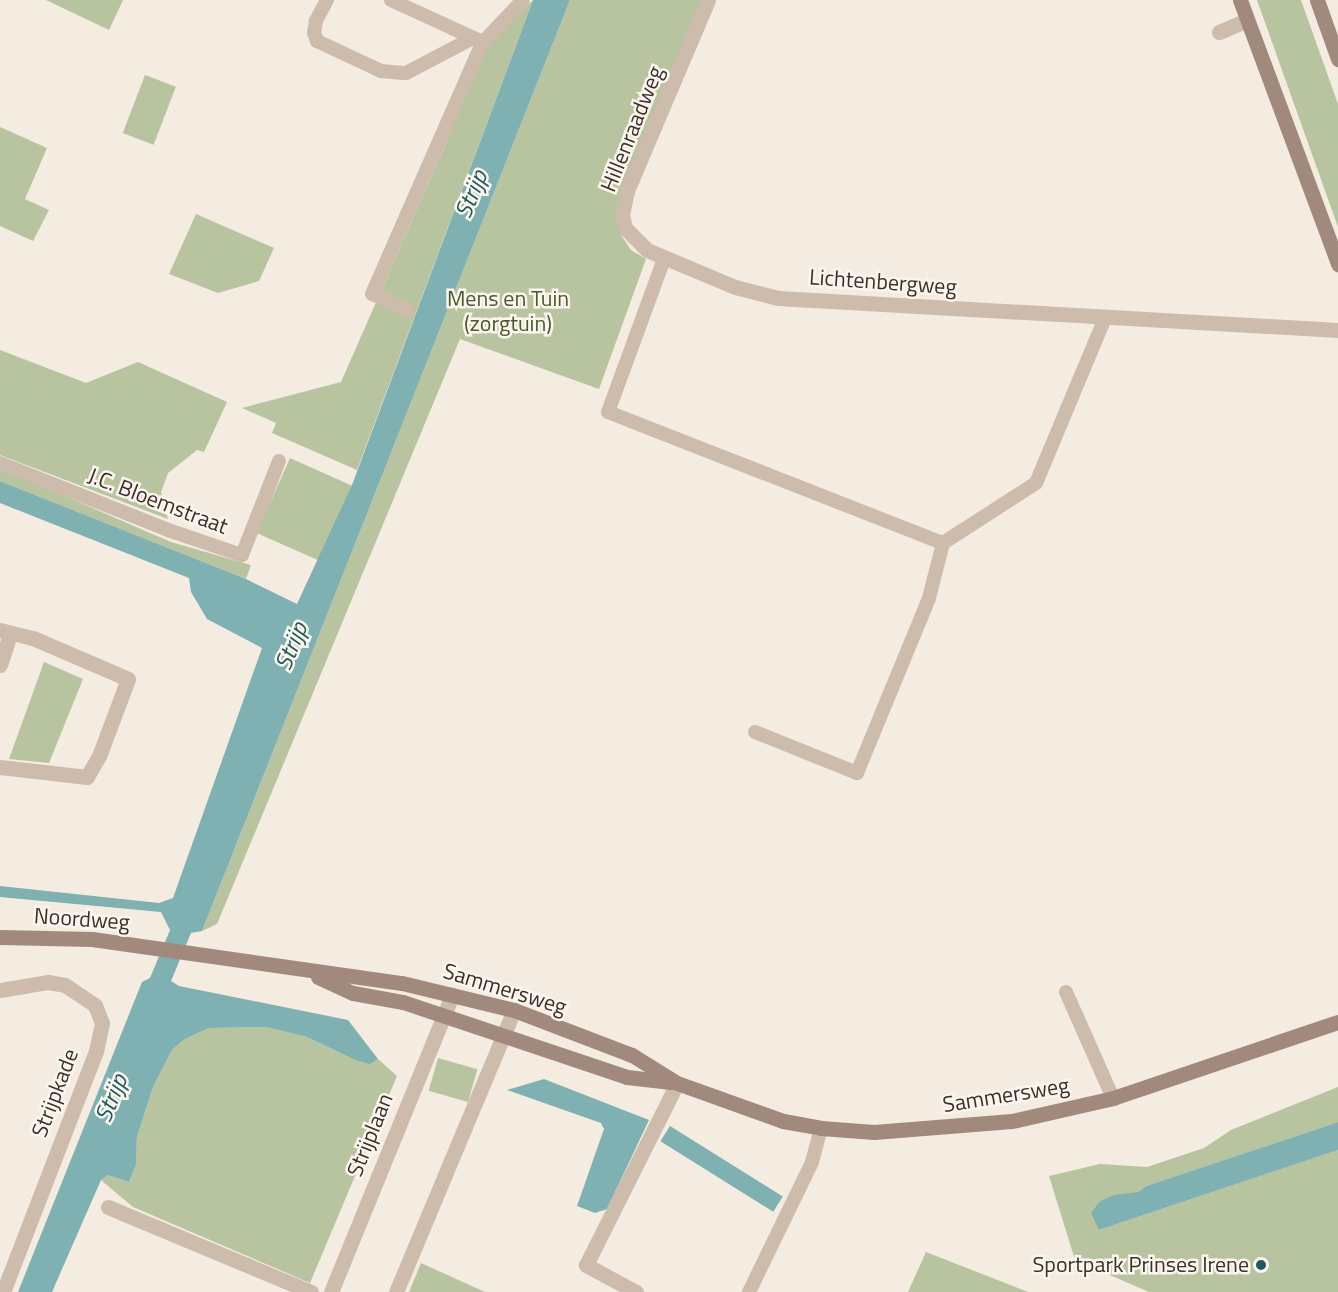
<!DOCTYPE html>
<style>
body{margin:0}
#map{position:relative;width:1338px;height:1292px;overflow:hidden;background:#f4ebe1;font-family:"Titillium Web",sans-serif}
div>[style]{position:absolute}
.green>*{inset:0;background:#b8c4a0;transform-origin:0 0}
.water>*{inset:0;background:#7fb0b2;transform-origin:0 0}
.lane>*{height:14px;margin:-7px;padding:0 7px;transform-origin:7px;border-radius:7px;background:#cdbbac}
.street>*{height:15px;margin:-7.5px;padding:0 7.5px;transform-origin:7.5px;border-radius:7.5px;background:#cdbbac}
.secondary>*{height:15px;margin:-7.5px;padding:0 7.5px;transform-origin:7.5px;border-radius:7.5px;background:#a18a7d}
.dots>*{width:16px;height:16px;translate:-50% -50%;box-sizing:border-box;border:3px solid #fbf5ee;border-radius:50%}
span{translate:-50% -50%;white-space:nowrap;text-align:center;line-height:1.15;-webkit-text-stroke:5px #fbf5ee;paint-order:stroke}
.street-label{font-size:22px;color:#3b302b}
.park-label{font-size:22px;color:#4a5a2e}
.poi-label{font-size:22px;color:#3b302b}
.right{translate:-100% -50%;text-align:right}
.water-label{font-size:24px;color:#1f5a5e;font-style:italic}
</style>
<div id="map">
<div class="green">
<i style="clip-path:polygon(46px 0,123px 0,109px 30px)"></i>
<i style="clip-path:polygon(533px 0,357px 470px,272px 433px,276px 423px,242px 408px,341px 382px,446px 143px,473px 62px,487px 43px)"></i>
<i style="clip-path:polygon(570px 0,701px 0,620px 217px,621px 235px,631px 250px,646px 259px,599px 389px,460px 339px,217px 924px,202px 931px)"></i>
<i style="clip-path:polygon(1257px 0,1301px 0,1338px 104px,1338px 227px)"></i>
<i style="left:145px;top:75px;width:33px;height:62px;rotate:21deg"></i>
<i style="clip-path:polygon(0 127px,47px 148px,25px 199px,49px 210px,33px 241px,0 226px)"></i>
<i style="clip-path:polygon(196px 214px,274px 248px,259px 281px,218px 293px,169px 274px)"></i>
<i style="clip-path:polygon(0 350px,86px 383px,138px 362px,227px 402px,204px 452px,197px 450px,168px 473px,161px 492px,168px 519px,0 455px)"></i>
<i style="left:290px;top:458px;width:68px;height:82px;rotate:24deg"></i>
<i style="clip-path:polygon(0 468px,171px 542px,251px 565px,246px 579px,0 481px)"></i>
<i style="clip-path:polygon(44px 662px,83px 679px,49px 763px,9px 759px)"></i>
<i style="clip-path:polygon(266px 1027px,307px 1037px,355px 1060px,370px 1063px,378px 1059px,397px 1076px,310px 1283px,133px 1207px,101px 1180px,108px 1175px,129px 1182px,136px 1165px,137px 1137px,153px 1087px,172px 1050px,185px 1039px,209px 1028px)"></i>
<i style="left:438px;top:1058px;width:41px;height:34px;rotate:16deg"></i>
<i style="clip-path:polygon(1338px 1087px,1338px 1122px,1146px 1186px,1138px 1192px,1100px 1201px,1099px 1230px,1338px 1150px,1338px 1292px,1149px 1292px,1075px 1260px,1049px 1176px,1100px 1164px,1147px 1167px,1204px 1148px,1231px 1130px)"></i>
<i style="clip-path:polygon(926px 1252px,1028px 1292px,908px 1292px)"></i>
<i style="clip-path:polygon(421px 1263px,485px 1292px,409px 1292px)"></i>
</div>
<div class="water">
<i style="clip-path:polygon(533px 0,570px 0,202px 931px,191px 933px,171px 981px,179px 986px,348px 1020px,378px 1059px,370px 1064px,355px 1060px,307px 1037px,266px 1027px,209px 1028px,185px 1039px,172px 1050px,153px 1087px,137px 1137px,136px 1165px,129px 1182px,108px 1175px,101px 1180px,52px 1292px,18px 1292px,142px 982px,150px 978px,170px 930px,161px 912px,0 897px,0 886px,159px 903px,173px 898px,262px 648px,207px 619px,191px 592px,189px 578px,0 503px,0 481px,246px 579px,297px 604px,352px 485px)"></i>
<i style="clip-path:polygon(544px 1079px,649px 1120px,607px 1209px,595px 1213px,577px 1206px,604px 1129px,601px 1123px,507px 1090px)"></i>
<i style="clip-path:polygon(1338px 1122px,1338px 1150px,1099px 1230px,1091px 1213px,1100px 1201px,1114px 1195px,1138px 1192px,1146px 1186px)"></i>
<i style="left:670px;top:1126px;width:133px;height:18px;rotate:32deg"></i>
</div>
<div class="lane">
<i style="left:327px;top:0;width:24px;rotate:118deg"></i>
<i style="left:316px;top:21px;width:12px;rotate:99deg"></i>
<i style="left:314px;top:33px;width:9px;rotate:69deg"></i>
<i style="left:317px;top:41px;width:71px;rotate:25.1deg"></i>
<i style="left:381px;top:71px;width:25px;rotate:5deg"></i>
<i style="left:406px;top:73px;width:76px;rotate:-27.6deg"></i>
<i style="left:391px;top:0;width:96px;rotate:24.7deg"></i>
<i style="left:664px;top:259px;width:163px;rotate:110.1deg"></i>
<i style="left:608px;top:412px;width:360px;rotate:21.4deg"></i>
<i style="left:408px;top:310px;width:39px;rotate:-156deg"></i>
<i style="left:372px;top:294px;width:274px;rotate:-66.3deg"></i>
<i style="left:482px;top:43px;width:59px;rotate:-46.4deg"></i>
<i style="left:0;top:463px;width:181px;rotate:21.7deg"></i>
<i style="left:168px;top:530px;width:78px;rotate:18.7deg"></i>
<i style="left:242px;top:555px;width:101px;rotate:-68.5deg"></i>
<i style="left:943px;top:543px;width:111px;rotate:-32.8deg"></i>
<i style="left:1036px;top:483px;width:179px;rotate:-67.3deg"></i>
<i style="left:755px;top:732px;width:110px;rotate:21.9deg"></i>
<i style="left:857px;top:773px;width:189px;rotate:-67.6deg"></i>
<i style="left:929px;top:598px;width:57px;rotate:-75.7deg"></i>
<i style="left:1066px;top:992px;width:116px;rotate:66.1deg"></i>
<i style="left:749px;top:1292px;width:144px;rotate:-64.1deg"></i>
<i style="left:812px;top:1162px;width:35px;rotate:-75deg"></i>
</div>
<div class="street">
<i style="left:708px;top:0;width:207px;rotate:113deg"></i>
<i style="left:627px;top:191px;width:24px;rotate:102deg"></i>
<i style="left:622px;top:214px;width:14px;rotate:78deg"></i>
<i style="left:625px;top:228px;width:31px;rotate:45deg"></i>
<i style="left:647px;top:250px;width:95px;rotate:22.8deg"></i>
<i style="left:735px;top:287px;width:44px;rotate:14.3deg"></i>
<i style="left:778px;top:298px;width:561px;rotate:3.27deg"></i>
<i style="left:1219px;top:32px;width:30px;rotate:-23deg"></i>
<i style="left:0;top:630px;width:34px;rotate:14deg"></i>
<i style="left:33px;top:638px;width:103px;rotate:23.3deg"></i>
<i style="left:128px;top:679px;width:82px;rotate:110.6deg"></i>
<i style="left:99px;top:756px;width:24px;rotate:120deg"></i>
<i style="left:87px;top:777px;width:88px;rotate:-173.4deg"></i>
<i style="left:0;top:665px;width:33px;rotate:-72deg"></i>
<i style="left:0;top:990px;width:49px;rotate:-9.5deg"></i>
<i style="left:48px;top:982px;width:17px;rotate:10deg"></i>
<i style="left:65px;top:985px;width:36px;rotate:34deg"></i>
<i style="left:95px;top:1005px;width:19px;rotate:69deg"></i>
<i style="left:102px;top:1023px;width:29px;rotate:102deg"></i>
<i style="left:96px;top:1051px;width:258px;rotate:111.1deg"></i>
<i style="left:108px;top:1207px;width:220px;rotate:22.7deg"></i>
<i style="left:331px;top:1292px;width:321px;rotate:-67.8deg"></i>
<i style="left:396px;top:1292px;width:306px;rotate:-67.3deg"></i>
<i style="left:636px;top:1292px;width:57px;rotate:-151.6deg"></i>
<i style="left:586px;top:1265px;width:203px;rotate:-63.4deg"></i>
</div>
<div class="secondary">
<i style="left:1240px;top:0;width:282px;rotate:69.6deg"></i>
<i style="left:1317px;top:0;width:63px;rotate:70.4deg"></i>
<i style="left:0;top:937px;width:92px;rotate:1.2deg"></i>
<i style="left:92px;top:939px;width:313px;rotate:8.1deg"></i>
<i style="left:402px;top:983px;width:115px;rotate:13.6deg"></i>
<i style="left:514px;top:1010px;width:126px;rotate:20.9deg"></i>
<i style="left:632px;top:1055px;width:53px;rotate:31.9deg"></i>
<i style="left:677px;top:1083px;width:113px;rotate:19.7deg"></i>
<i style="left:783px;top:1121px;width:39px;rotate:10deg"></i>
<i style="left:821px;top:1128px;width:53px;rotate:4.3deg"></i>
<i style="left:874px;top:1132px;width:138px;rotate:-4.6deg"></i>
<i style="left:1012px;top:1121px;width:104px;rotate:-12.8deg"></i>
<i style="left:1113px;top:1098px;width:237px;rotate:-18.7deg"></i>
<i style="left:318px;top:977px;width:38px;rotate:25deg"></i>
<i style="left:353px;top:993px;width:51px;rotate:10.2deg"></i>
<i style="left:403px;top:1002px;width:236px;rotate:18.5deg"></i>
<i style="left:627px;top:1077px;width:44px;rotate:6.5deg"></i>
</div>
<div class="dots">
<i style="left:1261px;top:1265px;background:#1f5a5e"></i>
</div>
<div class="street-label">
<span style="left:632px;top:129px;rotate:-68deg">Hillenraadweg</span>
<span style="left:883px;top:282px;rotate:4deg">Lichtenbergweg</span>
<span style="left:158px;top:501px;rotate:21deg">J.C. Bloemstraat</span>
<span style="left:82px;top:919px;rotate:4deg">Noordweg</span>
<span style="left:505px;top:989px;rotate:17deg">Sammersweg</span>
<span style="left:55px;top:1093px;rotate:-69deg">Strijpkade</span>
<span style="left:1006px;top:1095px;rotate:-9deg">Sammersweg</span>
<span style="left:370px;top:1135px;rotate:-68deg">Strijplaan</span>
</div>
<div class="park-label">
<span style="left:508px;top:311px">Mens en Tuin<br>(zorgtuin)</span>
</div>
<div class="poi-label">
<span class="right" style="left:1249px;top:1265px">Sportpark Prinses Irene</span>
</div>
<div class="water-label">
<span style="left:471px;top:194px;rotate:-68deg">Strijp</span>
<span style="left:291px;top:646px;rotate:-68deg">Strijp</span>
<span style="left:111px;top:1098px;rotate:-68deg">Strijp</span>
</div>
</div>
